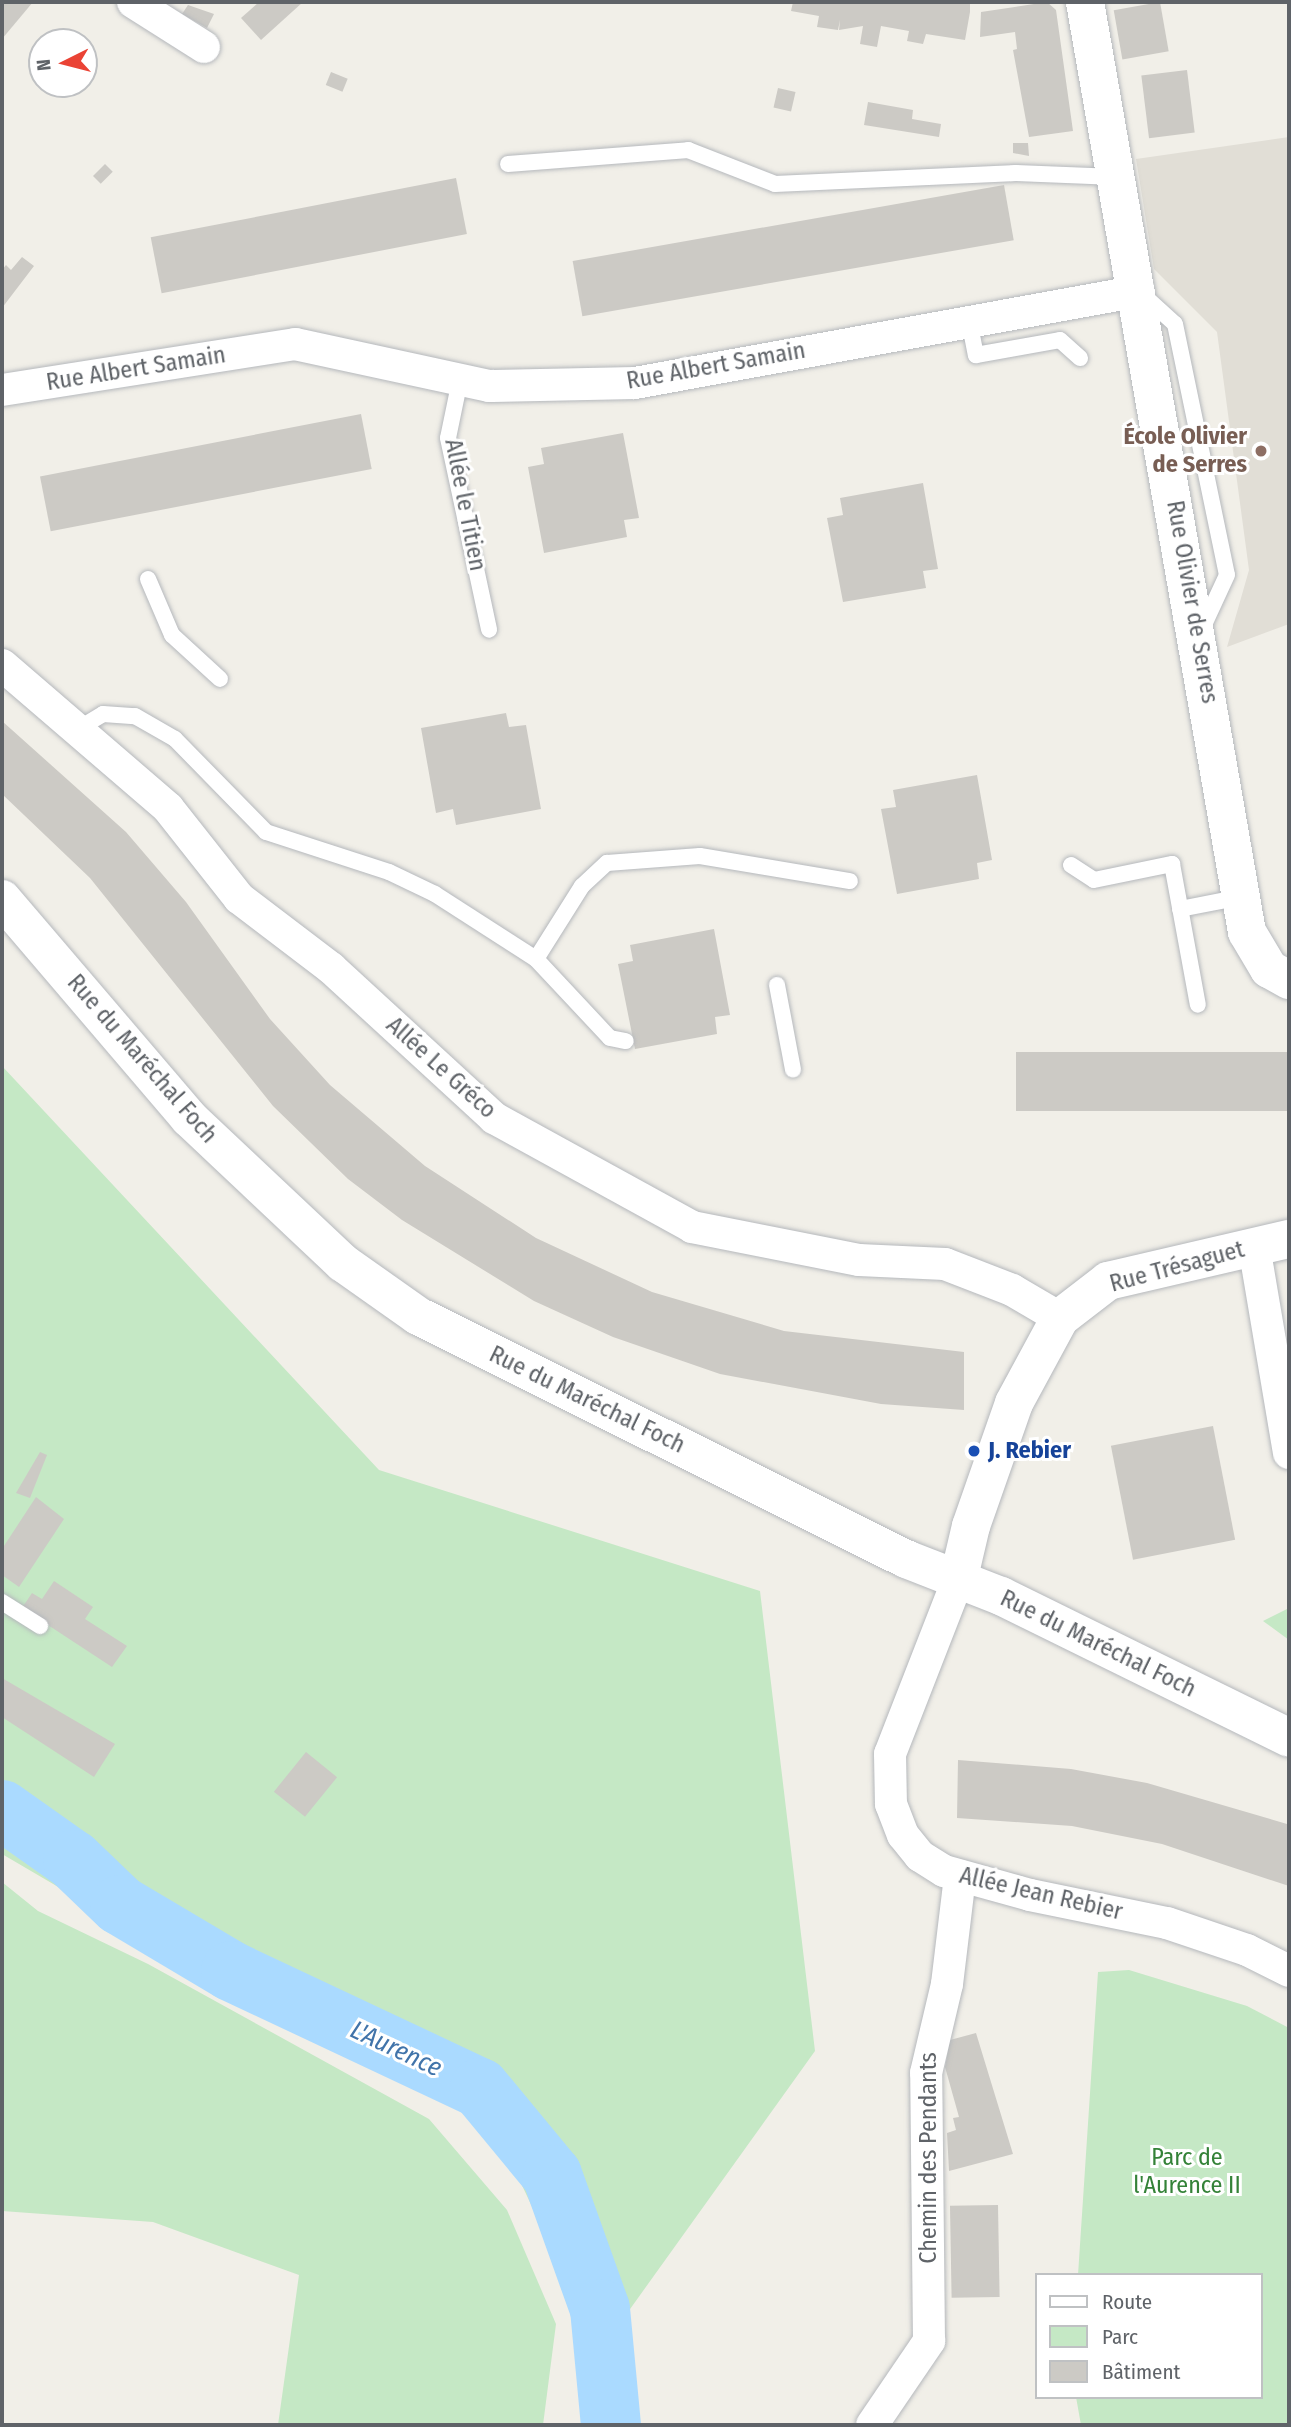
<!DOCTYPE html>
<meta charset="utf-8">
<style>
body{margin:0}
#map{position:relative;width:1291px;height:2427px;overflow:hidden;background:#f1efe8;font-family:"Fira Sans Condensed",sans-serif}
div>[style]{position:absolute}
.education>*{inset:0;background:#e1ded6}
.green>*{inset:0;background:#c5e8c5}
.river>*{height:60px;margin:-30px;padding:0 30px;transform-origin:30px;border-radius:30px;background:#aadaff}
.building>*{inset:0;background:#cccac5;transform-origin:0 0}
.roads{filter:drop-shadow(0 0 2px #b5b8bc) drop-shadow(0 0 2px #b5b8bc)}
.lane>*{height:16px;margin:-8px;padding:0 8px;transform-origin:8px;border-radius:8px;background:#fff}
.street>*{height:32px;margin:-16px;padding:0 16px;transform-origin:16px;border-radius:16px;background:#fff}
.secondary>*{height:38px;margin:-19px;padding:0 19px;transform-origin:19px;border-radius:19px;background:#fff}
.dots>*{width:19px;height:19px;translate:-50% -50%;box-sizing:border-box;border:4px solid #fff;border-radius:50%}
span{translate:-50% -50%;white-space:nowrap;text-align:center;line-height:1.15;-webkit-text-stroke:6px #fff;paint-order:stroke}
.street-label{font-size:24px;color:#5f6368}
.education-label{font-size:24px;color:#785e54;font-weight:700}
.right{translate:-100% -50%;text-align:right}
.transit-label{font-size:24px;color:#164399;font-weight:700}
.left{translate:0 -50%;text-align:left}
.park-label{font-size:24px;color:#348238}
.water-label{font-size:26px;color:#4174aa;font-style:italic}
.frame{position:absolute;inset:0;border:4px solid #5f6368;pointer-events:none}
.legend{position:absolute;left:1035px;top:2273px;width:228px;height:126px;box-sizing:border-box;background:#fff;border:2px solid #bfc1c3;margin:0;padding:9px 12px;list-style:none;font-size:21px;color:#5f6368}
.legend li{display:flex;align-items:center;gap:14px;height:35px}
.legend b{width:35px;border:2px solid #bfc1c3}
.north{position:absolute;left:28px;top:28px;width:70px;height:70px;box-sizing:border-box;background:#fff;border:2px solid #bfc1c3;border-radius:50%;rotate:264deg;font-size:19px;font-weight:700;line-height:28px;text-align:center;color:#5f6368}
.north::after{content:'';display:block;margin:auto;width:24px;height:32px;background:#ea4335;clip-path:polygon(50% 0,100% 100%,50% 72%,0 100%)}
</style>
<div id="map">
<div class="education">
<i style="clip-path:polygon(1289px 137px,1289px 624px,1227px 647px,1249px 570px,1217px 332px,1154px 269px,1136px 159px)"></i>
</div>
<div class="green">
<i style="clip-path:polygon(2px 1066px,379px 1470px,760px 1591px,815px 2051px,600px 2351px,511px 2162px,450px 2095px,123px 1925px,2px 1854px)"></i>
<i style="clip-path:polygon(1289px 1608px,1289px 1640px,1263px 1621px)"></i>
<i style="clip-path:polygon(2px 1882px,38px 1911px,148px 1964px,429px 2119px,507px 2210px,556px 2324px,543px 2425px,278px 2425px,299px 2275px,153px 2222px,2px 2211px)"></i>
<i style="clip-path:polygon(1129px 1970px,1247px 2006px,1289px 2028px,1289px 2425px,1081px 2425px,1076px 2397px,1261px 2397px,1261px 2275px,1078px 2275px,1098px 1972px)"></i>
</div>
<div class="river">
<i style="left:2px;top:1810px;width:87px;rotate:35.2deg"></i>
<i style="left:73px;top:1860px;width:65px;rotate:43.8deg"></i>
<i style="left:120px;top:1905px;width:129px;rotate:30.7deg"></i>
<i style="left:231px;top:1971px;width:275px;rotate:25.2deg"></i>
<i style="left:480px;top:2088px;width:113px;rotate:50.4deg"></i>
<i style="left:552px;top:2175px;width:142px;rotate:70.3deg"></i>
<i style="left:600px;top:2309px;width:117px;rotate:84.6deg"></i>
</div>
<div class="building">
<i style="clip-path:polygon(2px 2px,33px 2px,2px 39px)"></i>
<i style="clip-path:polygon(259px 2px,303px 2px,261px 40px,241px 18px)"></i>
<i style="clip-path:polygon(793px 2px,970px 2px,970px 12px,965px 40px,926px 34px,923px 44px,907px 41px,909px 31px,881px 26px,877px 47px,860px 44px,863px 26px,839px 30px,840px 20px,838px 30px,817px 27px,819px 16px,791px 11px)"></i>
<i style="clip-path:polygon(1047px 2px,1056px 10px,1073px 131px,1029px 137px,1013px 50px,1017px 49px,1015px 32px,980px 37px,981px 12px)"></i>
<i style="left:1160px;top:2px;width:50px;height:47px;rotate:80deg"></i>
<i style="clip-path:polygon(188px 5px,214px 14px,207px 28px,182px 14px)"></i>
<i style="left:1187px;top:70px;width:63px;height:46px;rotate:83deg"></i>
<i style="left:331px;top:72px;width:18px;height:14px;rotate:22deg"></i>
<i style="left:778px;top:88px;width:18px;height:20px;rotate:13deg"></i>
<i style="clip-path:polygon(868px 102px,913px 110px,912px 119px,941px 124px,939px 137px,864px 125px)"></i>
<i style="clip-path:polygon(1013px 143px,1028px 143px,1029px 156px,1013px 153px)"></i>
<i style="left:105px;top:164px;width:11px;height:17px;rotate:45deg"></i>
<i style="left:456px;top:178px;width:57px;height:311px;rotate:79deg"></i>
<i style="left:1004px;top:185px;width:56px;height:438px;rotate:80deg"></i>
<i style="clip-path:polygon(22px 257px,34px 266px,2px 308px,2px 270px,6px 265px,11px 270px)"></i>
<i style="left:361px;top:414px;width:56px;height:327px;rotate:79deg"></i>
<i style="clip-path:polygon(623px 433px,639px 518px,624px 520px,627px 537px,544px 553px,528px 467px,544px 464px,541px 448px)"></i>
<i style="clip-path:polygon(923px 483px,938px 569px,923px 571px,926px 588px,843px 602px,827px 518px,843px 515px,840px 498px)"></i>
<i style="clip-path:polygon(506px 713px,509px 727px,526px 725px,541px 809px,456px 825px,453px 809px,436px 813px,421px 728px)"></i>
<i style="clip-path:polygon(2px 721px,126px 832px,186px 902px,270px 1019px,330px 1085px,425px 1166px,536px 1238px,652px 1292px,784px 1331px,964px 1352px,964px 1410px,881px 1404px,720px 1374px,613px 1337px,534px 1301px,402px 1220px,348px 1179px,273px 1106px,90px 878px,2px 794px)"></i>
<i style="clip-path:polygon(977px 775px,992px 860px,977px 863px,979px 879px,897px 894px,881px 809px,896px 807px,893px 790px)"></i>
<i style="clip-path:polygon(714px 929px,730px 1015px,715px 1017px,717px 1034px,635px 1049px,618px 964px,633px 961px,630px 945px)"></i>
<i style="left:1289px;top:1052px;width:59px;height:273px;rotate:90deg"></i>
<i style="left:1213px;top:1426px;width:116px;height:104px;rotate:79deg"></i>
<i style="clip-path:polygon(40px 1452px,47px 1455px,30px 1498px,16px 1493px)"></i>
<i style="clip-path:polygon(36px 1497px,64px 1519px,19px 1587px,2px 1575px,2px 1549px)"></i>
<i style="clip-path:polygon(54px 1581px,93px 1607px,85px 1619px,127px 1646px,112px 1667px,22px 1608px,32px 1593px,42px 1599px)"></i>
<i style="clip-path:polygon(2px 1678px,115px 1744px,94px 1777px,2px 1717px)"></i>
<i style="left:306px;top:1752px;width:40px;height:51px;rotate:39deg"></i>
<i style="clip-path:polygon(958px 1760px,1071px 1769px,1147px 1783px,1287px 1824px,1289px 1886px,1162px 1844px,1072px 1826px,957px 1818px)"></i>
<i style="clip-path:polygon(976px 2033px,1013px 2154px,949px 2171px,947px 2133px,956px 2130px,953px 2118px,959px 2117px,945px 2067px,950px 2040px)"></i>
<i style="left:998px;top:2205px;width:92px;height:48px;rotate:89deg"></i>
</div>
<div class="roads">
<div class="lane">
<i style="left:508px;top:164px;width:181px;rotate:-4.4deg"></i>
<i style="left:688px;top:150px;width:93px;rotate:21.3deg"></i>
<i style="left:775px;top:184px;width:241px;rotate:-2.6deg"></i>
<i style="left:1016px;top:173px;width:100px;rotate:2.3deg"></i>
<i style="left:1143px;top:295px;width:43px;rotate:42.2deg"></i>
<i style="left:1175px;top:324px;width:256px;rotate:78.3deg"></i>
<i style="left:1227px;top:575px;width:60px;rotate:114.8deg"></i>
<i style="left:969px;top:320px;width:36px;rotate:79deg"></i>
<i style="left:976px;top:355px;width:85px;rotate:-10.1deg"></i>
<i style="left:1060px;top:340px;width:27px;rotate:42deg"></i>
<i style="left:460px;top:380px;width:59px;rotate:101.7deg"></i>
<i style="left:448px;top:438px;width:196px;rotate:77.9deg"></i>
<i style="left:148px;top:579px;width:61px;rotate:66.8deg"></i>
<i style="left:172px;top:635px;width:65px;rotate:42.5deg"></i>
<i style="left:78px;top:729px;width:29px;rotate:-31deg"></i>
<i style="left:103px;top:714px;width:32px;rotate:4deg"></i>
<i style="left:135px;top:716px;width:46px;rotate:29.9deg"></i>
<i style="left:175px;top:739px;width:130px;rotate:45.6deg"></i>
<i style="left:266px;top:832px;width:129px;rotate:18deg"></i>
<i style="left:389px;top:872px;width:51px;rotate:25.6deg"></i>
<i style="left:435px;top:894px;width:120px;rotate:32.8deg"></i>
<i style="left:536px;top:959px;width:108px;rotate:46.9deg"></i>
<i style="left:610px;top:1038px;width:16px;rotate:11deg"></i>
<i style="left:1071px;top:865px;width:27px;rotate:33deg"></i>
<i style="left:1094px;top:880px;width:80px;rotate:-11.6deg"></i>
<i style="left:1172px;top:864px;width:143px;rotate:79.6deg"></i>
<i style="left:1180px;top:909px;width:62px;rotate:-11.1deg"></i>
<i style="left:536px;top:959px;width:86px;rotate:-57.8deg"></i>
<i style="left:582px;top:886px;width:34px;rotate:-43deg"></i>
<i style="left:607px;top:863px;width:93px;rotate:-4.3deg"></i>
<i style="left:700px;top:856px;width:152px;rotate:9.5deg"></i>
<i style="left:777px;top:985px;width:86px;rotate:79.3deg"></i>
<i style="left:2px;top:1602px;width:45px;rotate:32.3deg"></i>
</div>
<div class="street">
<i style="left:133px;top:2px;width:84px;rotate:32.4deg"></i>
<i style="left:2px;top:390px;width:297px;rotate:-8.9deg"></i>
<i style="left:295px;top:344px;width:198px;rotate:12.2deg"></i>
<i style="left:489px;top:386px;width:146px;rotate:-1.2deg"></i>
<i style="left:635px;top:383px;width:512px;rotate:-10.34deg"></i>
<i style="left:2px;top:665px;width:219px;rotate:40.7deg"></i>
<i style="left:168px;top:808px;width:115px;rotate:51.7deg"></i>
<i style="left:239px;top:898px;width:116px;rotate:37.3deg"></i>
<i style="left:331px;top:968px;width:222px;rotate:42.6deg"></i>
<i style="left:494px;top:1118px;width:226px;rotate:28.8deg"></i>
<i style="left:692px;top:1227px;width:170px;rotate:11.2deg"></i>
<i style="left:859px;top:1260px;width:86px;rotate:2.7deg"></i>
<i style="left:945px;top:1264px;width:72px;rotate:21.2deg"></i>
<i style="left:1012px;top:1290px;width:56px;rotate:30.3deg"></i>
<i style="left:1254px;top:1246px;width:210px;rotate:80.4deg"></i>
<i style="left:959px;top:1577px;width:190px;rotate:111.3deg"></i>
<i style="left:890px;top:1754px;width:50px;rotate:88.9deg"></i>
<i style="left:891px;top:1804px;width:33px;rotate:69deg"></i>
<i style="left:903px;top:1835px;width:27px;rotate:51deg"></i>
<i style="left:920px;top:1856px;width:28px;rotate:32deg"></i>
<i style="left:944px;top:1871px;width:89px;rotate:15.6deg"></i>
<i style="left:1030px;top:1895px;width:140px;rotate:11.6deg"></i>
<i style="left:1167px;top:1923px;width:84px;rotate:18.6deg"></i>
<i style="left:1247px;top:1950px;width:47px;rotate:26.6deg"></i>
<i style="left:872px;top:2425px;width:102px;rotate:-55.8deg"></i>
<i style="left:929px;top:2341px;width:268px;rotate:-90.6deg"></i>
<i style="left:926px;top:2073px;width:91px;rotate:-76.7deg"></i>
<i style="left:947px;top:1984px;width:109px;rotate:-83.1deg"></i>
</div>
<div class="secondary">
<i style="left:1085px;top:2px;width:944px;rotate:80.12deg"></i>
<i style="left:1247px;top:932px;width:43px;rotate:59.3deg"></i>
<i style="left:1269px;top:969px;width:23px;rotate:29deg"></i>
<i style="left:2px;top:899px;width:288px;rotate:49.5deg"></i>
<i style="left:189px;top:1118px;width:212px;rotate:43.3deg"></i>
<i style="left:343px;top:1263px;width:92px;rotate:35.2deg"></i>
<i style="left:418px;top:1316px;width:545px;rotate:26.47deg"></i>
<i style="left:906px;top:1559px;width:102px;rotate:21.3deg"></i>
<i style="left:1001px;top:1596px;width:321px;rotate:26.2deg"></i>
<i style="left:959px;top:1577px;width:52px;rotate:-76.8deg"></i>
<i style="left:971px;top:1526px;width:130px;rotate:-70.7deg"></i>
<i style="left:1014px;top:1403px;width:97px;rotate:-61.6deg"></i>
<i style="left:1060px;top:1318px;width:61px;rotate:-37.6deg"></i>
<i style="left:1108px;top:1281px;width:186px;rotate:-13.1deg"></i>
</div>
</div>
<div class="dots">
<i style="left:1261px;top:451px;background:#8d6e63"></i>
<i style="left:974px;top:1451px;background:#1a4fb4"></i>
</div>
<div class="street-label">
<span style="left:716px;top:366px;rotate:-10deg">Rue Albert Samain</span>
<span style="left:136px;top:369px;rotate:-9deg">Rue Albert Samain</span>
<span style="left:465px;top:505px;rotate:79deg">Allée le Titien</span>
<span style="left:1192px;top:602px;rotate:80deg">Rue Olivier de Serres</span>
<span style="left:142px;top:1059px;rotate:49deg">Rue du Maréchal Foch</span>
<span style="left:441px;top:1068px;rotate:42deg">Allée Le Gréco</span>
<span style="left:1177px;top:1267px;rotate:-15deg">Rue Trésaguet</span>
<span style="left:587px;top:1400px;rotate:26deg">Rue du Maréchal Foch</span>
<span style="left:1098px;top:1644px;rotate:26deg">Rue du Maréchal Foch</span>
<span style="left:1041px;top:1894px;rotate:13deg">Allée Jean Rebier</span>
<span style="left:929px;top:2158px;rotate:-90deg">Chemin des Pendants</span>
</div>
<div class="education-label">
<span class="right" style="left:1247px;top:451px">École Olivier<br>de Serres</span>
</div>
<div class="transit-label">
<span class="left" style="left:988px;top:1451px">J. Rebier</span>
</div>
<div class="park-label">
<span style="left:1187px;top:2172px">Parc de<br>l'Aurence II</span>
</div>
<div class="water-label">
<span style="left:396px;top:2049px;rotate:25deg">L'Aurence</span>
</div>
<div class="frame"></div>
<ul class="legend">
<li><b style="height:9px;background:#fff"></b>Route</li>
<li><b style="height:19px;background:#c5e8c5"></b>Parc</li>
<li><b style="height:19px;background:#cccac5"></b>Bâtiment</li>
</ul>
<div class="north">N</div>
</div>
